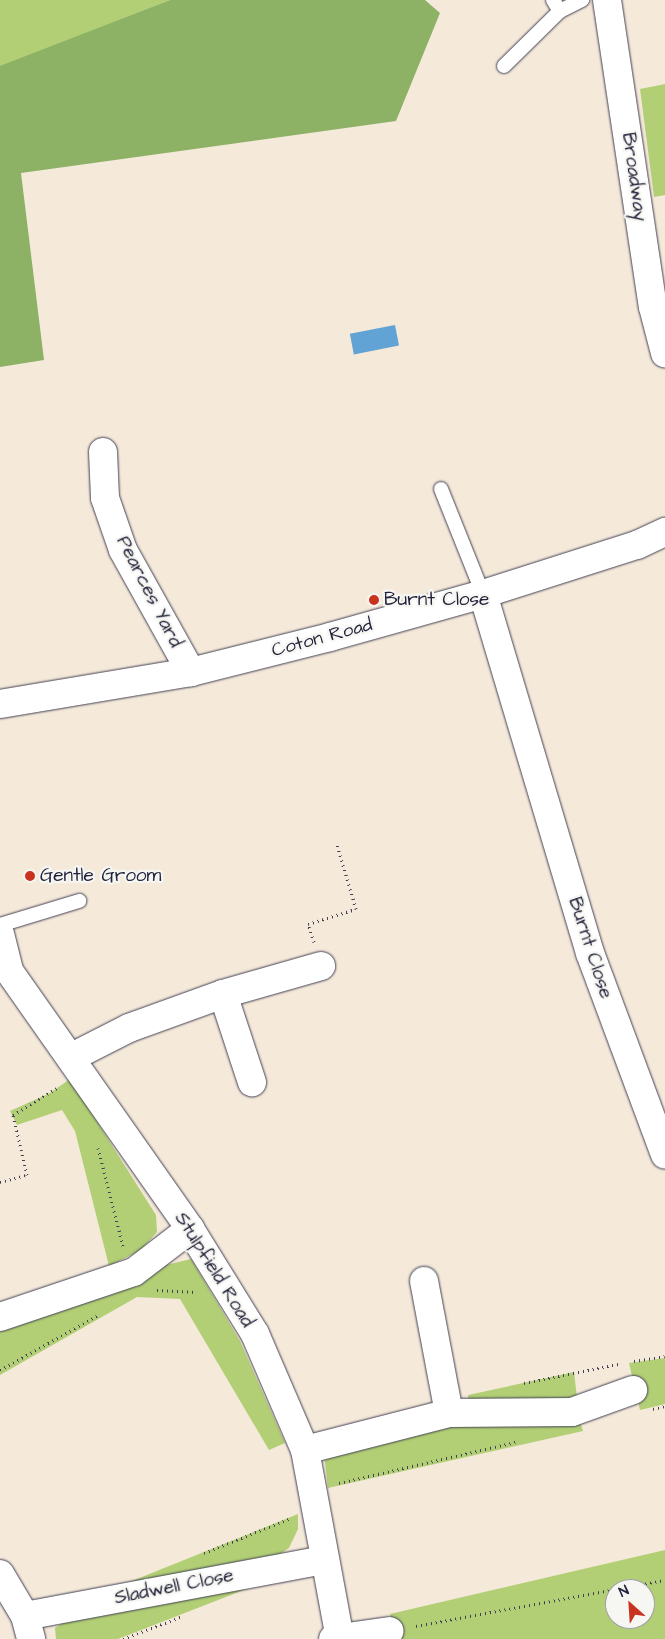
<!DOCTYPE html>
<style>
body{margin:0}
#map{position:relative;width:665px;height:1639px;overflow:hidden;background:#f5e9da;font-family:"Architects Daughter",sans-serif}
div>[style]{position:absolute}
.green>*{inset:0;background:#b2cf75}
.forest>*{inset:0;background:#8db266}
.water>*{inset:0;background:#60a3d4;transform-origin:0 0}
.path>*{height:3px;margin-top:-1.5px;transform-origin:0;background:repeating-linear-gradient(90deg,#424053 0 1px,transparent 0 5px)}
.roads{filter:drop-shadow(0 0 1px #424053) drop-shadow(0 0 1px #424053)}
.lane>*{height:14px;margin:-7px;padding:0 7px;transform-origin:7px;border-radius:7px;background:#fff}
.street>*{height:28px;margin:-14px;padding:0 14px;transform-origin:14px;border-radius:14px;background:#fff}
.secondary>*{height:28px;margin:-14px;padding:0 14px;transform-origin:14px;border-radius:14px;background:#fff}
.dots>*{width:14px;height:14px;translate:-50% -50%;box-sizing:border-box;border:2px solid #f6f6f2;border-radius:50%}
span{translate:-50% -50%;white-space:nowrap;text-align:center;line-height:1.15;-webkit-text-stroke:4.5px #f6f6f2;paint-order:stroke}
.street-label{font-size:19px;color:#22223b}
.poi-label{font-size:19px;color:#22223b}
.left{translate:0 -50%;text-align:left}
.north{position:absolute;left:605px;top:1579px;width:50px;height:50px;box-sizing:border-box;background:#f6f6f2;border:1px solid #a1a1a9;border-radius:50%;rotate:334deg;font-size:14px;font-weight:700;line-height:20px;text-align:center;color:#22223b}
.north::after{content:'';display:block;margin:auto;width:18px;height:22px;background:#c8321e;clip-path:polygon(50% 0,100% 100%,50% 72%,0 100%)}
</style>
<div id="map">
<div class="green">
<i style="clip-path:polygon(0 0,170px 0,0 67px)"></i>
<i style="clip-path:polygon(665px 84px,665px 195px,654px 197px,640px 89px)"></i>
<i style="clip-path:polygon(70px 1079px,156px 1215px,157px 1232px,141px 1250px,109px 1266px,75px 1131px,62px 1110px,17px 1125px,10px 1111px,50px 1093px)"></i>
<i style="clip-path:polygon(191px 1259px,240px 1341px,285px 1443px,269px 1450px,180px 1299px,137px 1297px,0 1375px,0 1326px,149px 1269px)"></i>
<i style="clip-path:polygon(665px 1358px,665px 1404px,640px 1410px,629px 1363px)"></i>
<i style="clip-path:polygon(574px 1372px,577px 1398px,469px 1406px,468px 1395px)"></i>
<i style="clip-path:polygon(580px 1422px,583px 1431px,328px 1488px,324px 1454px,436px 1426px)"></i>
<i style="clip-path:polygon(298px 1514px,298px 1529px,289px 1548px,276px 1557px,127px 1583px)"></i>
<i style="clip-path:polygon(evenodd,665px 1550px,665px 1639px,395px 1639px,390px 1614px,665px 1550px,615px 1589px,645px 1589px,645px 1619px,615px 1619px,615px 1589px)"></i>
<i style="clip-path:polygon(282px 1575px,118px 1639px,56px 1639px,55px 1628px,67px 1620px)"></i>
</div>
<div class="forest">
<i style="clip-path:polygon(170px 0,425px 0,440px 13px,396px 121px,21px 173px,44px 360px,0 367px,0 66px)"></i>
</div>
<div class="water">
<i style="left:395px;top:325px;width:21px;height:46px;rotate:79deg"></i>
</div>
<div class="path">
<i style="left:314px;top:942px;width:19px;rotate:-108deg"></i>
<i style="left:308px;top:924px;width:50px;rotate:-17.4deg"></i>
<i style="left:356px;top:909px;width:67px;rotate:-106.5deg"></i>
<i style="left:98px;top:1148px;width:101px;rotate:75.7deg"></i>
<i style="left:0;top:1182px;width:28px;rotate:-15deg"></i>
<i style="left:27px;top:1175px;width:62px;rotate:-103.1deg"></i>
<i style="left:13px;top:1115px;width:52px;rotate:-31.5deg"></i>
<i style="left:157px;top:1290px;width:39px;rotate:3deg"></i>
<i style="left:634px;top:1361px;width:31px;rotate:-9deg"></i>
<i style="left:0;top:1370px;width:112px;rotate:-29.3deg"></i>
<i style="left:524px;top:1383px;width:96px;rotate:-11.4deg"></i>
<i style="left:653px;top:1409px;width:12px;rotate:-14deg"></i>
<i style="left:339px;top:1483px;width:181px;rotate:-13.1deg"></i>
<i style="left:204px;top:1553px;width:94px;rotate:-21.9deg"></i>
<i style="left:616px;top:1589px;width:50px;rotate:-10.4deg"></i>
<i style="left:416px;top:1626px;width:202px;rotate:-10.5deg"></i>
<i style="left:123px;top:1639px;width:64px;rotate:-21deg"></i>
</div>
<div class="roads">
<div class="lane">
<i style="left:553px;top:0;width:13px;rotate:58deg"></i>
<i style="left:560px;top:11px;width:25px;rotate:-27deg"></i>
<i style="left:504px;top:66px;width:78px;rotate:-44.5deg"></i>
<i style="left:441px;top:489px;width:113px;rotate:68.2deg"></i>
<i style="left:0;top:925px;width:83px;rotate:-16.9deg"></i>
</div>
<div class="street">
<i style="left:103px;top:452px;width:46px;rotate:87.5deg"></i>
<i style="left:105px;top:498px;width:55px;rotate:70.9deg"></i>
<i style="left:123px;top:550px;width:140px;rotate:60.9deg"></i>
<i style="left:483px;top:594px;width:375px;rotate:73.4deg"></i>
<i style="left:590px;top:953px;width:215px;rotate:69.6deg"></i>
<i style="left:0;top:934px;width:38px;rotate:76deg"></i>
<i style="left:9px;top:971px;width:315px;rotate:54.9deg"></i>
<i style="left:190px;top:1229px;width:123px;rotate:58.2deg"></i>
<i style="left:255px;top:1334px;width:126px;rotate:66.7deg"></i>
<i style="left:305px;top:1450px;width:191px;rotate:79.5deg"></i>
<i style="left:340px;top:1638px;width:7px;rotate:172deg"></i>
<i style="left:223px;top:994px;width:93px;rotate:71.8deg"></i>
<i style="left:72px;top:1057px;width:64px;rotate:-27deg"></i>
<i style="left:129px;top:1028px;width:100px;rotate:-19.9deg"></i>
<i style="left:223px;top:994px;width:102px;rotate:-15.9deg"></i>
<i style="left:424px;top:1281px;width:134px;rotate:79.3deg"></i>
<i style="left:0;top:1317px;width:141px;rotate:-18.6deg"></i>
<i style="left:134px;top:1272px;width:71px;rotate:-37.5deg"></i>
<i style="left:305px;top:1450px;width:149px;rotate:-14.4deg"></i>
<i style="left:449px;top:1413px;width:123px;rotate:-0.5deg"></i>
<i style="left:572px;top:1412px;width:65px;rotate:-19.8deg"></i>
<i style="left:0;top:1574px;width:49px;rotate:59.2deg"></i>
<i style="left:25px;top:1616px;width:304px;rotate:-10.6deg"></i>
<i style="left:25px;top:1616px;width:24px;rotate:75deg"></i>
<i style="left:340px;top:1638px;width:50px;rotate:-8deg"></i>
</div>
<div class="secondary">
<i style="left:607px;top:0;width:310px;rotate:81.5deg"></i>
<i style="left:653px;top:307px;width:48px;rotate:75.4deg"></i>
<i style="left:0;top:704px;width:194px;rotate:-9.5deg"></i>
<i style="left:191px;top:672px;width:143px;rotate:-14.1deg"></i>
<i style="left:330px;top:637px;width:159px;rotate:-15.7deg"></i>
<i style="left:483px;top:594px;width:162px;rotate:-17.7deg"></i>
<i style="left:637px;top:545px;width:31px;rotate:-25deg"></i>
</div>
</div>
<div class="dots">
<i style="left:374px;top:600px;background:#c8321e"></i>
<i style="left:30px;top:876px;background:#c8321e"></i>
</div>
<div class="street-label">
<span style="left:634px;top:177px;rotate:82deg">Broadway</span>
<span style="left:149px;top:592px;rotate:63deg">Pearces Yard</span>
<span style="left:322px;top:638px;rotate:-15deg">Coton Road</span>
<span style="left:590px;top:948px;rotate:72deg">Burnt Close</span>
<span style="left:214px;top:1270px;rotate:58deg">Stulpfield Road</span>
<span style="left:174px;top:1587px;rotate:-11deg">Sladwell Close</span>
</div>
<div class="poi-label">
<span class="left" style="left:384px;top:600px">Burnt Close</span>
<span class="left" style="left:40px;top:876px">Gentle Groom</span>
</div>
<div class="north">N</div>
</div>
